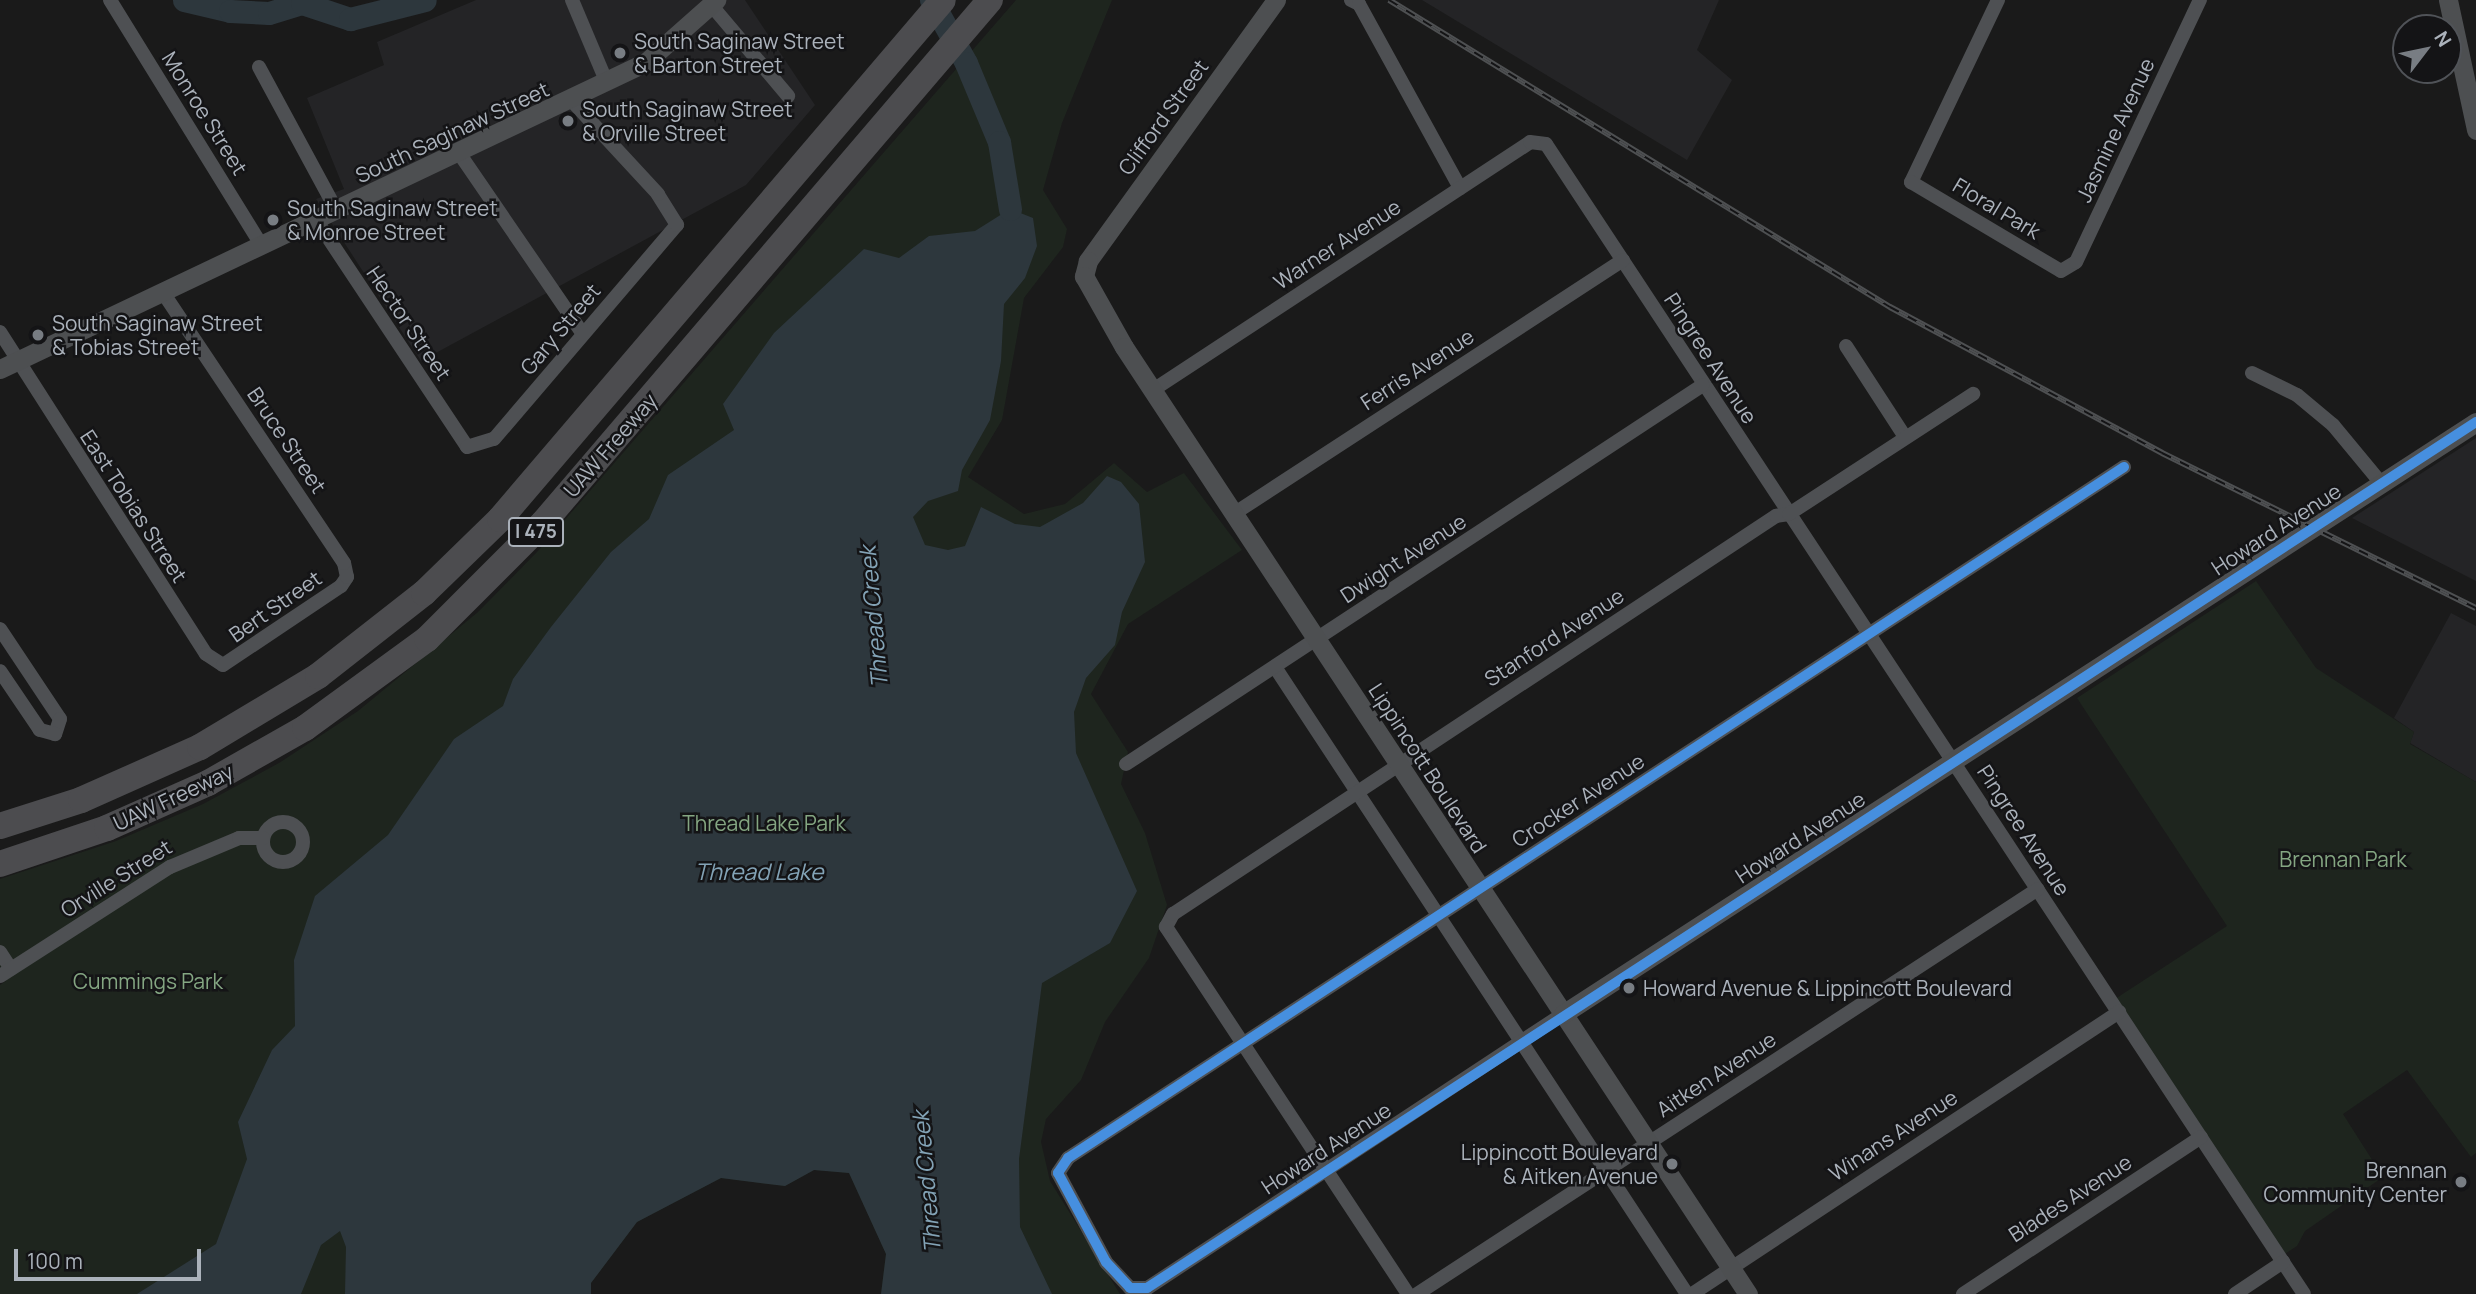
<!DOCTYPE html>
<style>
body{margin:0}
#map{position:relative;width:2476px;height:1294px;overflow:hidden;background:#1a1a1a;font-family:Manrope,sans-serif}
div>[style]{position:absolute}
.built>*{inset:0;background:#242426}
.green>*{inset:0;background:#1e251e}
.water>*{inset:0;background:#2d373d}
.river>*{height:23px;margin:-11.5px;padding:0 11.5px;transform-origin:11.5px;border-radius:11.5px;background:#2d373d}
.street>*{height:14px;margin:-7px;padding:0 7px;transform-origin:7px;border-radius:7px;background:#4e5053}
.street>.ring{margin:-7px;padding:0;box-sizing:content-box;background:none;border:14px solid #4e5053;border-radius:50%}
.secondary>*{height:19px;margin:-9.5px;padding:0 9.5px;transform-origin:9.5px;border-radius:9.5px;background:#4d4f51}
.highway>*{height:26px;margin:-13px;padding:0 13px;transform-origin:13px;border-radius:13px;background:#4c4c4f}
.rail>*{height:6px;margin-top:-3px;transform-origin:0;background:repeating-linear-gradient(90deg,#141416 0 10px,#4e5052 0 20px);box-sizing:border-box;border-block:2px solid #4e5052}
.cycleway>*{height:10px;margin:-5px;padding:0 5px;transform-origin:5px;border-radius:5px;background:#468fdf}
.dots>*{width:19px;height:19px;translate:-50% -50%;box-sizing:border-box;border:4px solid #141416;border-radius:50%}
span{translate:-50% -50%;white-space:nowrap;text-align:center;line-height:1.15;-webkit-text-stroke:5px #141416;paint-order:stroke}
.shield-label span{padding:2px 5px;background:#141416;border:2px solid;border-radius:5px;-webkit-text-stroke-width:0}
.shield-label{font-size:19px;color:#abb2bb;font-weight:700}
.poi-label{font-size:21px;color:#abb2bb}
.left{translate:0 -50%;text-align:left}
.right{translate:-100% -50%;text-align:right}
.street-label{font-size:21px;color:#abb2bb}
.park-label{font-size:21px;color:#84a682}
.water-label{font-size:23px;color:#83a3b6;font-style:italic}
.north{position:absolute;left:2392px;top:14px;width:70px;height:70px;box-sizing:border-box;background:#141416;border:2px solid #505358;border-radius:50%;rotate:58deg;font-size:19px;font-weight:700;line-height:28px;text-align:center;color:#abb2bb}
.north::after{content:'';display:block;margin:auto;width:24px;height:32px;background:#787d83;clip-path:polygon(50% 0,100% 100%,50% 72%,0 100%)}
.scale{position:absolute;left:14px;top:1249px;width:187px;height:32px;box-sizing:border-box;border:4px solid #abb2bb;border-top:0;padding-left:9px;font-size:21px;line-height:24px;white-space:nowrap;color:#abb2bb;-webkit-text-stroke:5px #141416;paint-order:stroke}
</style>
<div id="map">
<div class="built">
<i style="clip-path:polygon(476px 0,745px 0,815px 105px,746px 185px,421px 361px,316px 199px,344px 189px,307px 98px,384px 65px,377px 42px)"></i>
<i style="clip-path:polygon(1422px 0,1719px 0,1697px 50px,1732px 80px,1687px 160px)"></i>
<i style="clip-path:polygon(2476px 438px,2476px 581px,2352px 518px)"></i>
<i style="clip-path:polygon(2451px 613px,2476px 626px,2476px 782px,2410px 743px,2414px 732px,2394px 718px)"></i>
</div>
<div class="green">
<i style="clip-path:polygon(1016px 0,1112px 0,1062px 123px,1043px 190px,1067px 229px,1063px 247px,1024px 298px,1002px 420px,968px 477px,1024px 514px,1065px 504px,1114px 463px,1147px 492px,1184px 473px,1242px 550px,1128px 624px,1091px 694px,1128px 752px,1121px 784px,1145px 833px,1167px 905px,1149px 958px,1105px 1022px,1081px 1080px,1046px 1119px,1041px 1142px,1050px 1181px,1120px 1294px,881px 1294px,886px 1254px,849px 1173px,814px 1170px,785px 1186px,721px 1178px,637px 1222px,591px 1283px,591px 1294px,0 1294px,0 985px,6px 981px,0 970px,0 879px,116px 841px,203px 804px,279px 763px,358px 711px,478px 612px,537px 552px)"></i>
<i style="clip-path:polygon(2256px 581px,2316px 668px,2414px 732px,2410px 744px,2476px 782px,2476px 1153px,2471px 1157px,2407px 1070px,2343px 1114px,2383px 1177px,2305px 1231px,2297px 1246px,2285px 1254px,2115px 999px,2227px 926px,2077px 698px)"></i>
</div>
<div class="water">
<i style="clip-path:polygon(1010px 209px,1033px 218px,1037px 246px,1025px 278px,1004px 304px,1001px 361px,990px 420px,962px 470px,958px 491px,928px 501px,913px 517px,925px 545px,948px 550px,965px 546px,981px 507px,1015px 524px,1040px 527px,1083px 503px,1107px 476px,1121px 482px,1139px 504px,1145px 562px,1122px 612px,1115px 645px,1086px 678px,1074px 712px,1076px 753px,1137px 891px,1110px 943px,1042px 983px,1019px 1159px,1020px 1227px,1052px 1294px,881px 1294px,886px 1254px,849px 1173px,814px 1170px,785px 1186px,721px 1178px,637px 1222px,591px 1283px,591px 1294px,345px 1294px,346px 1247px,340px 1231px,321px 1245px,301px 1294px,137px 1294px,216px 1244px,247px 1159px,238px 1122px,272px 1050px,295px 1026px,294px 960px,315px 896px,388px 835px,454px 739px,503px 706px,513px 679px,551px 627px,611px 552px,649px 519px,668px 475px,734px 430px,723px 404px,774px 333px,864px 249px,899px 258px,929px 236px,975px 231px)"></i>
</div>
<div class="river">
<i style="left:184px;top:0;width:47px;rotate:13.4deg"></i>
<i style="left:230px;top:11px;width:39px;rotate:3deg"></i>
<i style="left:269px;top:13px;width:34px;rotate:-17deg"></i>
<i style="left:302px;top:3px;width:51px;rotate:18.4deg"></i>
<i style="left:350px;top:19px;width:77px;rotate:-14.2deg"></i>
<i style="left:931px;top:0;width:72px;rotate:60.9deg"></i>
<i style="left:966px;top:63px;width:86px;rotate:67.3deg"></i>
<i style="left:999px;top:142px;width:68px;rotate:80.7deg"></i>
</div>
<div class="street">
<i style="left:110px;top:0;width:289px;rotate:58.3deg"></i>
<i style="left:572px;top:0;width:90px;rotate:67.1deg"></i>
<i style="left:1351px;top:0;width:9px;rotate:27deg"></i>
<i style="left:1359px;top:4px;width:210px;rotate:61.2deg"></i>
<i style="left:1998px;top:0;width:202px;rotate:115.5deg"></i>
<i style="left:1911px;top:182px;width:174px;rotate:30.7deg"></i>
<i style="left:2061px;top:271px;width:17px;rotate:-31deg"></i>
<i style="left:2076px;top:262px;width:290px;rotate:-64.7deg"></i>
<i style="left:712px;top:6px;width:118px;rotate:49.8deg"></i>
<i style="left:259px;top:67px;width:164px;rotate:61.6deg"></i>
<i style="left:459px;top:153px;width:219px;rotate:55.6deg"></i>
<i style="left:317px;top:221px;width:271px;rotate:56.4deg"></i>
<i style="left:467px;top:447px;width:28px;rotate:-17deg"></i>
<i style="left:494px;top:439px;width:282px;rotate:-49.5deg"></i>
<i style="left:677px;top:225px;width:36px;rotate:-122deg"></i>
<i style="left:658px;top:194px;width:128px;rotate:-132.8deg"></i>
<i style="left:0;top:332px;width:382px;rotate:57.4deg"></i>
<i style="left:206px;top:654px;width:20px;rotate:33deg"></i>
<i style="left:223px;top:665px;width:142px;rotate:-33.8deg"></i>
<i style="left:341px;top:586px;width:11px;rotate:-56deg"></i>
<i style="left:347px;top:577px;width:14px;rotate:-102deg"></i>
<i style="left:344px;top:563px;width:324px;rotate:-123.8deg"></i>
<i style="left:1846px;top:346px;width:108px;rotate:57deg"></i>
<i style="left:2252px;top:373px;width:50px;rotate:26.1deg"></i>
<i style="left:2297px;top:395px;width:47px;rotate:39.8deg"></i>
<i style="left:2333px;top:425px;width:75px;rotate:50.4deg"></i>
<i style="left:1153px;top:390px;width:451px;rotate:-33.3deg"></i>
<i style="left:1530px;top:142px;width:16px;rotate:7deg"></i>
<i style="left:1546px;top:144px;width:1377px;rotate:56.61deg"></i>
<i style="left:1235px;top:513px;width:463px;rotate:-33.1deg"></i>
<i style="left:0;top:629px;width:108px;rotate:56.3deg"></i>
<i style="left:60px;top:719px;width:16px;rotate:108deg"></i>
<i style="left:55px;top:734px;width:16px;rotate:-165deg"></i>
<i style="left:40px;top:730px;width:71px;rotate:-124.1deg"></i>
<i style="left:1275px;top:667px;width:750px;rotate:56.69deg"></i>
<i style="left:1126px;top:764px;width:690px;rotate:-33.3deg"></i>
<i class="ring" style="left:263px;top:822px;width:26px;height:26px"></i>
<i style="left:0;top:952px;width:20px;rotate:57deg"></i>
<i style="left:0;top:976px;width:202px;rotate:-32.7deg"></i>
<i style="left:170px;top:867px;width:75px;rotate:-22.8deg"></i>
<i style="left:239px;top:838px;width:24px"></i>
<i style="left:1563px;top:1014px;width:498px;rotate:146.6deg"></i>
<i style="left:1147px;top:1288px;width:17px;rotate:180deg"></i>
<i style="left:1130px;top:1288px;width:35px;rotate:-133deg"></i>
<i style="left:1106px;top:1262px;width:101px;rotate:-118.3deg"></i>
<i style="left:1058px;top:1173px;width:18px;rotate:-56deg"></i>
<i style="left:1068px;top:1158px;width:1262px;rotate:-33.2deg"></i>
<i style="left:1408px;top:1294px;width:440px;rotate:-123.4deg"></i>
<i style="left:1166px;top:927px;width:15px;rotate:-62deg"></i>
<i style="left:1173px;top:914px;width:723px;rotate:-33.43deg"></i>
<i style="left:1776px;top:516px;width:13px;rotate:-9deg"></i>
<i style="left:1789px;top:514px;width:220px;rotate:-33.1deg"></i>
<i style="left:1417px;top:1294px;width:741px;rotate:-33.11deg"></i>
<i style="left:1692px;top:1294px;width:512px;rotate:-33.44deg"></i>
<i style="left:1963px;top:1294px;width:285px;rotate:-33.4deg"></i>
<i style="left:2235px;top:1294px;width:58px;rotate:-33.7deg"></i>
</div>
<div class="secondary">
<i style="left:1276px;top:0;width:322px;rotate:125.8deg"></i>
<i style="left:1088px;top:261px;width:16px;rotate:105deg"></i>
<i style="left:1084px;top:276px;width:81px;rotate:60.6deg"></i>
<i style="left:1124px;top:347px;width:1134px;rotate:56.62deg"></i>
<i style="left:2448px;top:0;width:133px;rotate:77.8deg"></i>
<i style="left:0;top:369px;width:715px;rotate:-25.42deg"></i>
<i style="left:646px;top:62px;width:94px;rotate:-41.5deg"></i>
<i style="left:1563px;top:1014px;width:1088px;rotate:-32.96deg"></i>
</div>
<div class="highway">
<i style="left:0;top:826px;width:85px;rotate:-17.8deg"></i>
<i style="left:81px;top:800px;width:130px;rotate:-24deg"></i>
<i style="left:200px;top:747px;width:138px;rotate:-31deg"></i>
<i style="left:318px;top:676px;width:135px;rotate:-38.1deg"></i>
<i style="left:424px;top:593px;width:106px;rotate:-44.2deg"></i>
<i style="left:500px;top:519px;width:682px;rotate:-49.52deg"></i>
<i style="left:0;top:864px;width:113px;rotate:-18.6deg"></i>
<i style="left:107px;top:828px;width:111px;rotate:-24deg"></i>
<i style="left:208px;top:783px;width:112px;rotate:-29.6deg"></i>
<i style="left:305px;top:728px;width:151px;rotate:-36.1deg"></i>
<i style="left:427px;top:639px;width:164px;rotate:-45deg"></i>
<i style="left:543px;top:523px;width:688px;rotate:-49.48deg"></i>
</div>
<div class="rail">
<i style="left:1389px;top:0;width:588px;rotate:31.5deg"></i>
<i style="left:1890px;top:307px;width:309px;rotate:28.2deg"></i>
<i style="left:2162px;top:453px;width:350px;rotate:26.3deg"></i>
</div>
<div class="cycleway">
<i style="left:2124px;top:467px;width:1262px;rotate:146.8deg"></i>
<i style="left:1068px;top:1158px;width:18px;rotate:124deg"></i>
<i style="left:1058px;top:1173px;width:101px;rotate:61.7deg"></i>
<i style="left:1106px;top:1262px;width:35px;rotate:47deg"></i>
<i style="left:1130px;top:1288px;width:17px"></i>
<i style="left:1147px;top:1288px;width:1586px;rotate:-33.09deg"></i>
</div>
<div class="dots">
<i style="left:620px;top:53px;background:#787d83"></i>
<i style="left:568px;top:121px;background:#787d83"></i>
<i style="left:273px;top:220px;background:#787d83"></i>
<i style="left:38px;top:335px;background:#787d83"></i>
<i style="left:1629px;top:988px;background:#787d83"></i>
<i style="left:1672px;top:1164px;background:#787d83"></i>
<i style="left:2461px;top:1182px;background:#787d83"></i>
</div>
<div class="shield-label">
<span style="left:536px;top:532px">I 475</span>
</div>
<div class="poi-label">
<span class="left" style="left:634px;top:53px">South Saginaw Street<br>&amp; Barton Street</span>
<span class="left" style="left:582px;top:121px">South Saginaw Street<br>&amp; Orville Street</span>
<span class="left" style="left:287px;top:220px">South Saginaw Street<br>&amp; Monroe Street</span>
<span class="left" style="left:52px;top:335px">South Saginaw Street<br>&amp; Tobias Street</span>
<span class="left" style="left:1643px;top:988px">Howard Avenue &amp; Lippincott Boulevard</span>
<span class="right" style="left:1658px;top:1164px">Lippincott Boulevard<br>&amp; Aitken Avenue</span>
<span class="right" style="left:2447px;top:1182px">Brennan<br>Community Center</span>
</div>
<div class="street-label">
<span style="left:205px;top:113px;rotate:58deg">Monroe Street</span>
<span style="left:1163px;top:117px;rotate:-54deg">Clifford Street</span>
<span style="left:2115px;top:130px;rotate:-65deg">Jasmine Avenue</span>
<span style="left:452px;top:132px;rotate:-25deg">South Saginaw Street</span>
<span style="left:1997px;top:208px;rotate:31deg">Floral Park</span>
<span style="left:1337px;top:244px;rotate:-33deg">Warner Avenue</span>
<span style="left:409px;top:323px;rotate:56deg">Hector Street</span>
<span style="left:560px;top:329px;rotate:-50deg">Gary Street</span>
<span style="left:1711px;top:358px;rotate:57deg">Pingree Avenue</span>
<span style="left:1417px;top:369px;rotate:-33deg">Ferris Avenue</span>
<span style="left:287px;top:440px;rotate:56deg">Bruce Street</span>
<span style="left:610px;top:445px;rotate:-49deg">UAW Freeway</span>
<span style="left:134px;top:506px;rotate:57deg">East Tobias Street</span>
<span style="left:2276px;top:529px;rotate:-33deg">Howard Avenue</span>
<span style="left:1403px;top:558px;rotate:-33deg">Dwight Avenue</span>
<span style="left:275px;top:606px;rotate:-35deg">Bert Street</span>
<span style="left:1554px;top:637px;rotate:-33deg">Stanford Avenue</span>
<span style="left:1428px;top:768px;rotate:57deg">Lippincott Boulevard</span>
<span style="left:173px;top:797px;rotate:-25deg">UAW Freeway</span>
<span style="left:1578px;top:800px;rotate:-33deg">Crocker Avenue</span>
<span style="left:2024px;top:830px;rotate:57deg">Pingree Avenue</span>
<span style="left:1800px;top:837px;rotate:-33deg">Howard Avenue</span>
<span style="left:116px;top:878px;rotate:-32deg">Orville Street</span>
<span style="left:1716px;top:1074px;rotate:-33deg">Aitken Avenue</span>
<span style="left:1893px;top:1135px;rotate:-33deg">Winans Avenue</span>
<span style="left:1326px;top:1148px;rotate:-33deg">Howard Avenue</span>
<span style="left:2070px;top:1198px;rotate:-33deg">Blades Avenue</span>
</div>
<div class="park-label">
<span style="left:764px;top:823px">Thread Lake Park</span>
<span style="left:2343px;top:859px">Brennan Park</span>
<span style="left:148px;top:981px">Cummings Park</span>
</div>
<div class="water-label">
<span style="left:873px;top:617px;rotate:-95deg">Thread Creek</span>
<span style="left:759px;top:871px">Thread Lake</span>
<span style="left:926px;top:1182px;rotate:-95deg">Thread Creek</span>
</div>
<div class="north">N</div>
<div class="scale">100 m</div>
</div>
